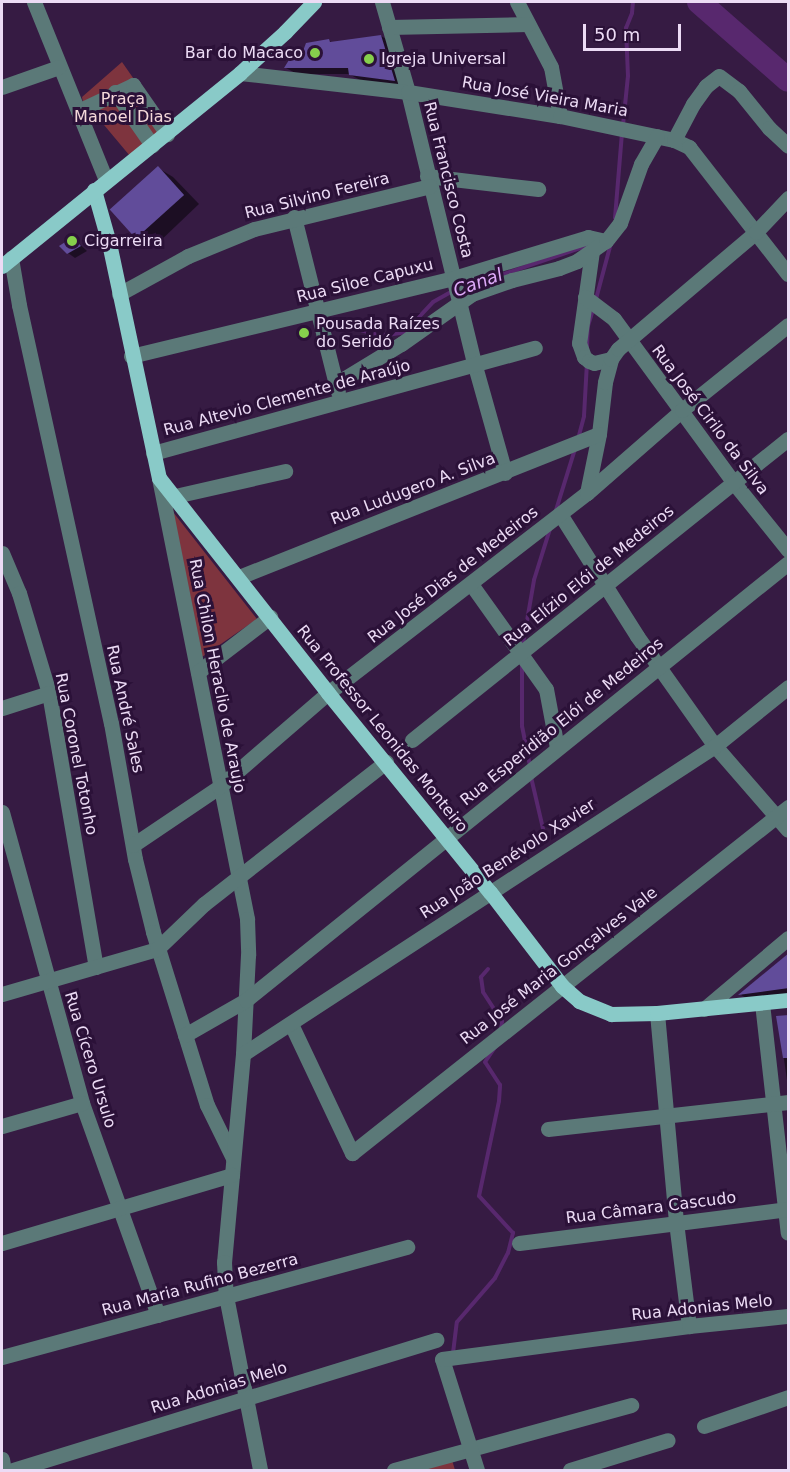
<!DOCTYPE html>
<meta charset="utf-8">
<style>
body{margin:0}
#map{position:relative;width:790px;height:1472px;overflow:hidden;background:#361b43;font-family:"DejaVu Sans",sans-serif}
div>[style]{position:absolute}
.green>*{inset:0;background:#7e343e}
.shadow>*{inset:0;background:#0007}
.stream>*{height:4px;margin:-2px;padding:0 2px;transform-origin:2px;border-radius:2px;background:#58286e}
.river>*{height:24px;margin:-12px;padding:0 12px;transform-origin:12px;border-radius:12px;background:#58286e}
.building>*{inset:0;background:#614c9a;transform-origin:0 0}
.minor>*{height:15px;margin:-7.5px;padding:0 7.5px;transform-origin:7.5px;border-radius:7.5px;background:#5b7978}
.major>*{height:15px;margin:-7.5px;padding:0 7.5px;transform-origin:7.5px;border-radius:7.5px;background:#89cac8}
.dots>*{width:16px;height:16px;translate:-50% -50%;box-sizing:border-box;border:3px solid #2b1138;border-radius:50%}
span{translate:-50% -50%;white-space:nowrap;text-align:center;line-height:1.15;-webkit-text-stroke:6px #2b1138;paint-order:stroke}
.poi-label{font-size:16px;color:#ecdbf5}
.right{translate:-100% -50%;text-align:right}
.left{translate:0 -50%;text-align:left}
.street-label{font-size:16px;color:#ecdbf5}
.park-label{font-size:16px;color:#f4d8da}
.water-label{font-size:18px;color:#deaaf9;font-style:italic}
.frame{position:absolute;inset:0;border:3px solid #ecdbf5;pointer-events:none}
.scale{position:absolute;left:583px;top:24px;width:98px;height:27px;box-sizing:border-box;border:3px solid #ecdbf5;border-top:0;padding-left:8px;font-size:18px;line-height:21px;white-space:nowrap;color:#ecdbf5;-webkit-text-stroke:4px #2b1138;paint-order:stroke}
</style>
<div id="map">
<div class="green">
<i style="clip-path:polygon(122px 62px,166px 125px,130px 156px,99px 119px,87px 123px,82px 97px)"></i>
<i style="clip-path:polygon(173px 512px,257px 619px,202px 657px)"></i>
<i style="clip-path:polygon(452px 1460px,455px 1470px,420px 1470px)"></i>
</div>
<div class="shadow">
<i style="clip-path:polygon(381px 36px,393px 43px,405px 86px,362px 81px,349px 74px,297px 74px,286px 68px,329px 41px,334px 43px)"></i>
<i style="clip-path:polygon(158px 168px,173px 177px,199px 204px,156px 245px,140px 236px)"></i>
<i style="clip-path:polygon(73px 238px,87px 251px,75px 258px,68px 253px)"></i>
<i style="clip-path:polygon(788px 955px,788px 999px,755px 1003px,741px 995px)"></i>
<i style="clip-path:polygon(788px 1016px,788px 1087px,778px 1018px)"></i>
</div>
<div class="stream">
<i style="left:623px;top:125px;width:49px;rotate:-84.2deg"></i>
<i style="left:628px;top:76px;width:48px;rotate:-92.4deg"></i>
<i style="left:626px;top:28px;width:16px;rotate:-68deg"></i>
<i style="left:632px;top:13px;width:11px;rotate:-85deg"></i>
<i style="left:615px;top:218px;width:85px;rotate:-85.3deg"></i>
<i style="left:460px;top:289px;width:136px;rotate:-18.8deg"></i>
<i style="left:596px;top:299px;width:58px;rotate:-75deg"></i>
<i style="left:323px;top:319px;width:60px;rotate:16.3deg"></i>
<i style="left:381px;top:336px;width:24px;rotate:-9deg"></i>
<i style="left:405px;top:332px;width:41px;rotate:-47deg"></i>
<i style="left:433px;top:302px;width:23px;rotate:-29deg"></i>
<i style="left:587px;top:349px;width:23px;rotate:-88deg"></i>
<i style="left:588px;top:326px;width:17px;rotate:-73deg"></i>
<i style="left:578px;top:439px;width:24px;rotate:-75deg"></i>
<i style="left:584px;top:416px;width:53px;rotate:-86.8deg"></i>
<i style="left:556px;top:510px;width:64px;rotate:-72.7deg"></i>
<i style="left:523px;top:644px;width:65px;rotate:-80.2deg"></i>
<i style="left:534px;top:580px;width:53px;rotate:-72.6deg"></i>
<i style="left:522px;top:663px;width:63px;rotate:90deg"></i>
<i style="left:522px;top:726px;width:41px;rotate:78.7deg"></i>
<i style="left:531px;top:777px;width:62px;rotate:76.9deg"></i>
<i style="left:488px;top:969px;width:11px;rotate:131deg"></i>
<i style="left:481px;top:977px;width:15px;rotate:82deg"></i>
<i style="left:483px;top:992px;width:35px;rotate:57deg"></i>
<i style="left:502px;top:1021px;width:8px;rotate:97deg"></i>
<i style="left:453px;top:1353px;width:31px;rotate:-83deg"></i>
<i style="left:457px;top:1322px;width:58px;rotate:-49.2deg"></i>
<i style="left:495px;top:1278px;width:28px;rotate:-63deg"></i>
<i style="left:508px;top:1253px;width:21px;rotate:-76deg"></i>
<i style="left:513px;top:1233px;width:50px;rotate:-132.6deg"></i>
<i style="left:479px;top:1196px;width:97px;rotate:-78.1deg"></i>
<i style="left:499px;top:1101px;width:16px;rotate:-86deg"></i>
<i style="left:500px;top:1085px;width:27px;rotate:-123deg"></i>
<i style="left:485px;top:1062px;width:18px;rotate:-56deg"></i>
</div>
<div class="river">
<i style="left:699px;top:2px;width:118px;rotate:41.2deg"></i>
</div>
<div class="building">
<i style="clip-path:polygon(381px 35px,395px 81px,349px 75px,348px 68px,284px 68px,292px 55px,303px 51px,306px 43px,329px 39px,330px 42px)"></i>
<i style="left:158px;top:166px;width:39px;height:65px;rotate:48deg"></i>
<i style="clip-path:polygon(73px 237px,81px 246px,67px 254px,59px 246px)"></i>
<i style="clip-path:polygon(789px 953px,789px 988px,738px 995px)"></i>
<i style="clip-path:polygon(789px 1015px,789px 1058px,783px 1058px,776px 1016px)"></i>
</div>
<div class="minor">
<i style="left:34px;top:2px;width:192px;rotate:68deg"></i>
<i style="left:382px;top:2px;width:94px;rotate:73.9deg"></i>
<i style="left:408px;top:92px;width:282px;rotate:76.3deg"></i>
<i style="left:475px;top:366px;width:111px;rotate:74.3deg"></i>
<i style="left:517px;top:2px;width:73px;rotate:62.4deg"></i>
<i style="left:551px;top:67px;width:50px;rotate:79.6deg"></i>
<i style="left:389px;top:27px;width:139px;rotate:-1.2deg"></i>
<i style="left:240px;top:73px;width:169px;rotate:6.5deg"></i>
<i style="left:408px;top:92px;width:154px;rotate:9deg"></i>
<i style="left:560px;top:116px;width:116px;rotate:11.9deg"></i>
<i style="left:674px;top:140px;width:17px;rotate:25deg"></i>
<i style="left:689px;top:147px;width:161px;rotate:52.1deg"></i>
<i style="left:2px;top:87px;width:60px;rotate:-19.3deg"></i>
<i style="left:115px;top:92px;width:65px;rotate:55.1deg"></i>
<i style="left:78px;top:111px;width:61px;rotate:-25.3deg"></i>
<i style="left:133px;top:85px;width:60px;rotate:55.2deg"></i>
<i style="left:674px;top:140px;width:41px;rotate:-62.2deg"></i>
<i style="left:693px;top:104px;width:22px;rotate:-54deg"></i>
<i style="left:706px;top:86px;width:16px;rotate:-38deg"></i>
<i style="left:719px;top:76px;width:25px;rotate:37deg"></i>
<i style="left:739px;top:91px;width:48px;rotate:51deg"></i>
<i style="left:769px;top:128px;width:26px;rotate:43deg"></i>
<i style="left:427px;top:176px;width:112px;rotate:6.7deg"></i>
<i style="left:294px;top:217px;width:180px;rotate:75.9deg"></i>
<i style="left:592px;top:251px;width:93px;rotate:98deg"></i>
<i style="left:579px;top:343px;width:15px;rotate:70deg"></i>
<i style="left:584px;top:357px;width:6px;rotate:39deg"></i>
<i style="left:589px;top:361px;width:5px;rotate:22deg"></i>
<i style="left:594px;top:363px;width:17px;rotate:-13deg"></i>
<i style="left:11px;top:258px;width:48px;rotate:80.3deg"></i>
<i style="left:19px;top:305px;width:428px;rotate:77.6deg"></i>
<i style="left:111px;top:723px;width:138px;rotate:80deg"></i>
<i style="left:135px;top:859px;width:75px;rotate:76.1deg"></i>
<i style="left:153px;top:932px;width:181px;rotate:72.7deg"></i>
<i style="left:207px;top:1105px;width:59px;rotate:63.9deg"></i>
<i style="left:119px;top:294px;width:79px;rotate:-28.8deg"></i>
<i style="left:188px;top:256px;width:71px;rotate:-22.2deg"></i>
<i style="left:254px;top:229px;width:181px;rotate:-13.7deg"></i>
<i style="left:585px;top:297px;width:36px;rotate:37deg"></i>
<i style="left:614px;top:319px;width:203px;rotate:53.8deg"></i>
<i style="left:734px;top:483px;width:86px;rotate:51.1deg"></i>
<i style="left:131px;top:356px;width:332px;rotate:-13.6deg"></i>
<i style="left:454px;top:278px;width:140px;rotate:-17deg"></i>
<i style="left:588px;top:237px;width:18px;rotate:13deg"></i>
<i style="left:337px;top:383px;width:75px;rotate:-31.4deg"></i>
<i style="left:401px;top:344px;width:87px;rotate:-35.2deg"></i>
<i style="left:472px;top:294px;width:42px;rotate:-19.3deg"></i>
<i style="left:512px;top:280px;width:49px;rotate:-14.3deg"></i>
<i style="left:559px;top:268px;width:19px;rotate:-21deg"></i>
<i style="left:577px;top:261px;width:35px;rotate:-35deg"></i>
<i style="left:606px;top:241px;width:23px;rotate:-52deg"></i>
<i style="left:620px;top:223px;width:63px;rotate:-70.4deg"></i>
<i style="left:641px;top:164px;width:32px;rotate:-60deg"></i>
<i style="left:153px;top:453px;width:396px;rotate:-15.4deg"></i>
<i style="left:159px;top:478px;width:450px;rotate:78.7deg"></i>
<i style="left:247px;top:919px;width:36px;rotate:88deg"></i>
<i style="left:248px;top:955px;width:99px;rotate:92.9deg"></i>
<i style="left:243px;top:1054px;width:209px;rotate:95.2deg"></i>
<i style="left:224px;top:1262px;width:34px;rotate:87deg"></i>
<i style="left:226px;top:1296px;width:177px;rotate:78.9deg"></i>
<i style="left:587px;top:493px;width:60px;rotate:-78.5deg"></i>
<i style="left:599px;top:434px;width:52px;rotate:-83.4deg"></i>
<i style="left:605px;top:382px;width:24px;rotate:-75deg"></i>
<i style="left:611px;top:359px;width:12px;rotate:-55deg"></i>
<i style="left:618px;top:349px;width:181px;rotate:-40.3deg"></i>
<i style="left:756px;top:232px;width:47px;rotate:-46.7deg"></i>
<i style="left:175px;top:496px;width:113px;rotate:-12.8deg"></i>
<i style="left:560px;top:514px;width:144px;rotate:57.7deg"></i>
<i style="left:637px;top:636px;width:135px;rotate:54.7deg"></i>
<i style="left:715px;top:746px;width:111px;rotate:49deg"></i>
<i style="left:2px;top:553px;width:43px;rotate:67deg"></i>
<i style="left:19px;top:593px;width:104px;rotate:73.3deg"></i>
<i style="left:49px;top:693px;width:278px;rotate:80.3deg"></i>
<i style="left:239px;top:577px;width:387px;rotate:-21.7deg"></i>
<i style="left:471px;top:584px;width:129px;rotate:54.5deg"></i>
<i style="left:546px;top:689px;width:60px;rotate:79.4deg"></i>
<i style="left:198px;top:672px;width:91px;rotate:-37.4deg"></i>
<i style="left:2px;top:708px;width:49px;rotate:-17.7deg"></i>
<i style="left:412px;top:740px;width:482px;rotate:-38.7deg"></i>
<i style="left:2px;top:812px;width:302px;rotate:74.6deg"></i>
<i style="left:82px;top:1103px;width:225px;rotate:70.3deg"></i>
<i style="left:133px;top:845px;width:104px;rotate:-34deg"></i>
<i style="left:219px;top:787px;width:144px;rotate:-40.8deg"></i>
<i style="left:328px;top:693px;width:327px;rotate:-37.7deg"></i>
<i style="left:587px;top:493px;width:126px;rotate:-41.1deg"></i>
<i style="left:682px;top:410px;width:136px;rotate:-38.7deg"></i>
<i style="left:2px;top:994px;width:161px;rotate:-16.2deg"></i>
<i style="left:157px;top:949px;width:65px;rotate:-43.8deg"></i>
<i style="left:204px;top:904px;width:231px;rotate:-38deg"></i>
<i style="left:762px;top:1003px;width:231px;rotate:83.6deg"></i>
<i style="left:704px;top:1009px;width:110px;rotate:-40.2deg"></i>
<i style="left:657px;top:1013px;width:210px;rotate:84.8deg"></i>
<i style="left:676px;top:1222px;width:105px;rotate:82.9deg"></i>
<i style="left:291px;top:1024px;width:143px;rotate:64.7deg"></i>
<i style="left:352px;top:1153px;width:557px;rotate:-38.43deg"></i>
<i style="left:185px;top:1035px;width:70px;rotate:-29.8deg"></i>
<i style="left:246px;top:1000px;width:696px;rotate:-38.88deg"></i>
<i style="left:243px;top:1054px;width:564px;rotate:-33.13deg"></i>
<i style="left:715px;top:746px;width:94px;rotate:-38.9deg"></i>
<i style="left:2px;top:1126px;width:83px;rotate:-16deg"></i>
<i style="left:548px;top:1129px;width:242px;rotate:-6.4deg"></i>
<i style="left:2px;top:1243px;width:240px;rotate:-16.5deg"></i>
<i style="left:519px;top:1243px;width:271px;rotate:-7.2deg"></i>
<i style="left:2px;top:1357px;width:420px;rotate:-15.2deg"></i>
<i style="left:704px;top:1426px;width:89px;rotate:-19deg"></i>
<i style="left:2px;top:1459px;width:11px;rotate:80deg"></i>
<i style="left:13px;top:1470px;width:443px;rotate:-17.1deg"></i>
<i style="left:394px;top:1470px;width:246px;rotate:-15.3deg"></i>
<i style="left:477px;top:1470px;width:116px;rotate:-107.5deg"></i>
<i style="left:442px;top:1359px;width:249px;rotate:-7.6deg"></i>
<i style="left:689px;top:1326px;width:100px;rotate:-5.8deg"></i>
<i style="left:570px;top:1470px;width:102px;rotate:-17deg"></i>
</div>
<div class="major">
<i style="left:94px;top:190px;width:55px;rotate:74.2deg"></i>
<i style="left:109px;top:243px;width:240px;rotate:78deg"></i>
<i style="left:159px;top:478px;width:273px;rotate:51.8deg"></i>
<i style="left:328px;top:693px;width:257px;rotate:50.9deg"></i>
<i style="left:490px;top:892px;width:118px;rotate:52.5deg"></i>
<i style="left:562px;top:986px;width:23px;rotate:41deg"></i>
<i style="left:579px;top:1001px;width:35px;rotate:22deg"></i>
<i style="left:611px;top:1014px;width:46px;rotate:-1.2deg"></i>
<i style="left:657px;top:1013px;width:132px;rotate:-5.7deg"></i>
<i style="left:2px;top:266px;width:306px;rotate:-39deg"></i>
<i style="left:240px;top:73px;width:61px;rotate:-42.3deg"></i>
<i style="left:285px;top:32px;width:42px;rotate:-46deg"></i>
</div>
<div class="dots">
<i style="left:315px;top:53px;background:#86cf4c"></i>
<i style="left:369px;top:59px;background:#86cf4c"></i>
<i style="left:72px;top:241px;background:#86cf4c"></i>
<i style="left:304px;top:333px;background:#86cf4c"></i>
</div>
<div class="poi-label">
<span class="right" style="left:303px;top:53px">Bar do Macaco</span>
<span class="left" style="left:381px;top:59px">Igreja Universal</span>
<span class="left" style="left:84px;top:241px">Cigarreira</span>
<span class="left" style="left:316px;top:333px">Pousada Raízes<br>do Seridó</span>
</div>
<div class="street-label">
<span style="left:545px;top:97px;rotate:10deg">Rua José Vieira Maria</span>
<span style="left:448px;top:180px;rotate:76deg">Rua Francisco Costa</span>
<span style="left:317px;top:196px;rotate:-14deg">Rua Silvino Fereira</span>
<span style="left:365px;top:281px;rotate:-14deg">Rua Siloe Capuxu</span>
<span style="left:287px;top:398px;rotate:-15deg">Rua Altevio Clemente de Araújo</span>
<span style="left:710px;top:420px;rotate:53deg">Rua José Cirilo da Silva</span>
<span style="left:413px;top:489px;rotate:-21deg">Rua Ludugero A. Silva</span>
<span style="left:453px;top:575px;rotate:-38deg">Rua José Dias de Medeiros</span>
<span style="left:589px;top:576px;rotate:-39deg">Rua Elízio Elói de Medeiros</span>
<span style="left:217px;top:676px;rotate:79deg">Rua Chilon Heraclio de Araujo</span>
<span style="left:125px;top:709px;rotate:78deg">Rua André Sales</span>
<span style="left:562px;top:722px;rotate:-39deg">Rua Esperidião Elói de Medeiros</span>
<span style="left:382px;top:729px;rotate:51deg">Rua Professor Leonidas Monteiro</span>
<span style="left:76px;top:754px;rotate:79deg">Rua Coronel Totonho</span>
<span style="left:508px;top:859px;rotate:-33deg">Rua João Benévolo Xavier</span>
<span style="left:559px;top:966px;rotate:-38deg">Rua José Maria Gonçalves Vale</span>
<span style="left:90px;top:1060px;rotate:73deg">Rua Cícero Ursulo</span>
<span style="left:651px;top:1208px;rotate:-7deg">Rua Câmara Cascudo</span>
<span style="left:200px;top:1285px;rotate:-15deg">Rua Maria Rufino Bezerra</span>
<span style="left:702px;top:1308px;rotate:-6deg">Rua Adonias Melo</span>
<span style="left:219px;top:1388px;rotate:-17deg">Rua Adonias Melo</span>
</div>
<div class="park-label">
<span style="left:123px;top:108px">Praça<br>Manoel Dias</span>
</div>
<div class="water-label">
<span style="left:478px;top:283px;rotate:-20deg">Canal</span>
</div>
<div class="frame"></div>
<div class="scale">50 m</div>
</div>
